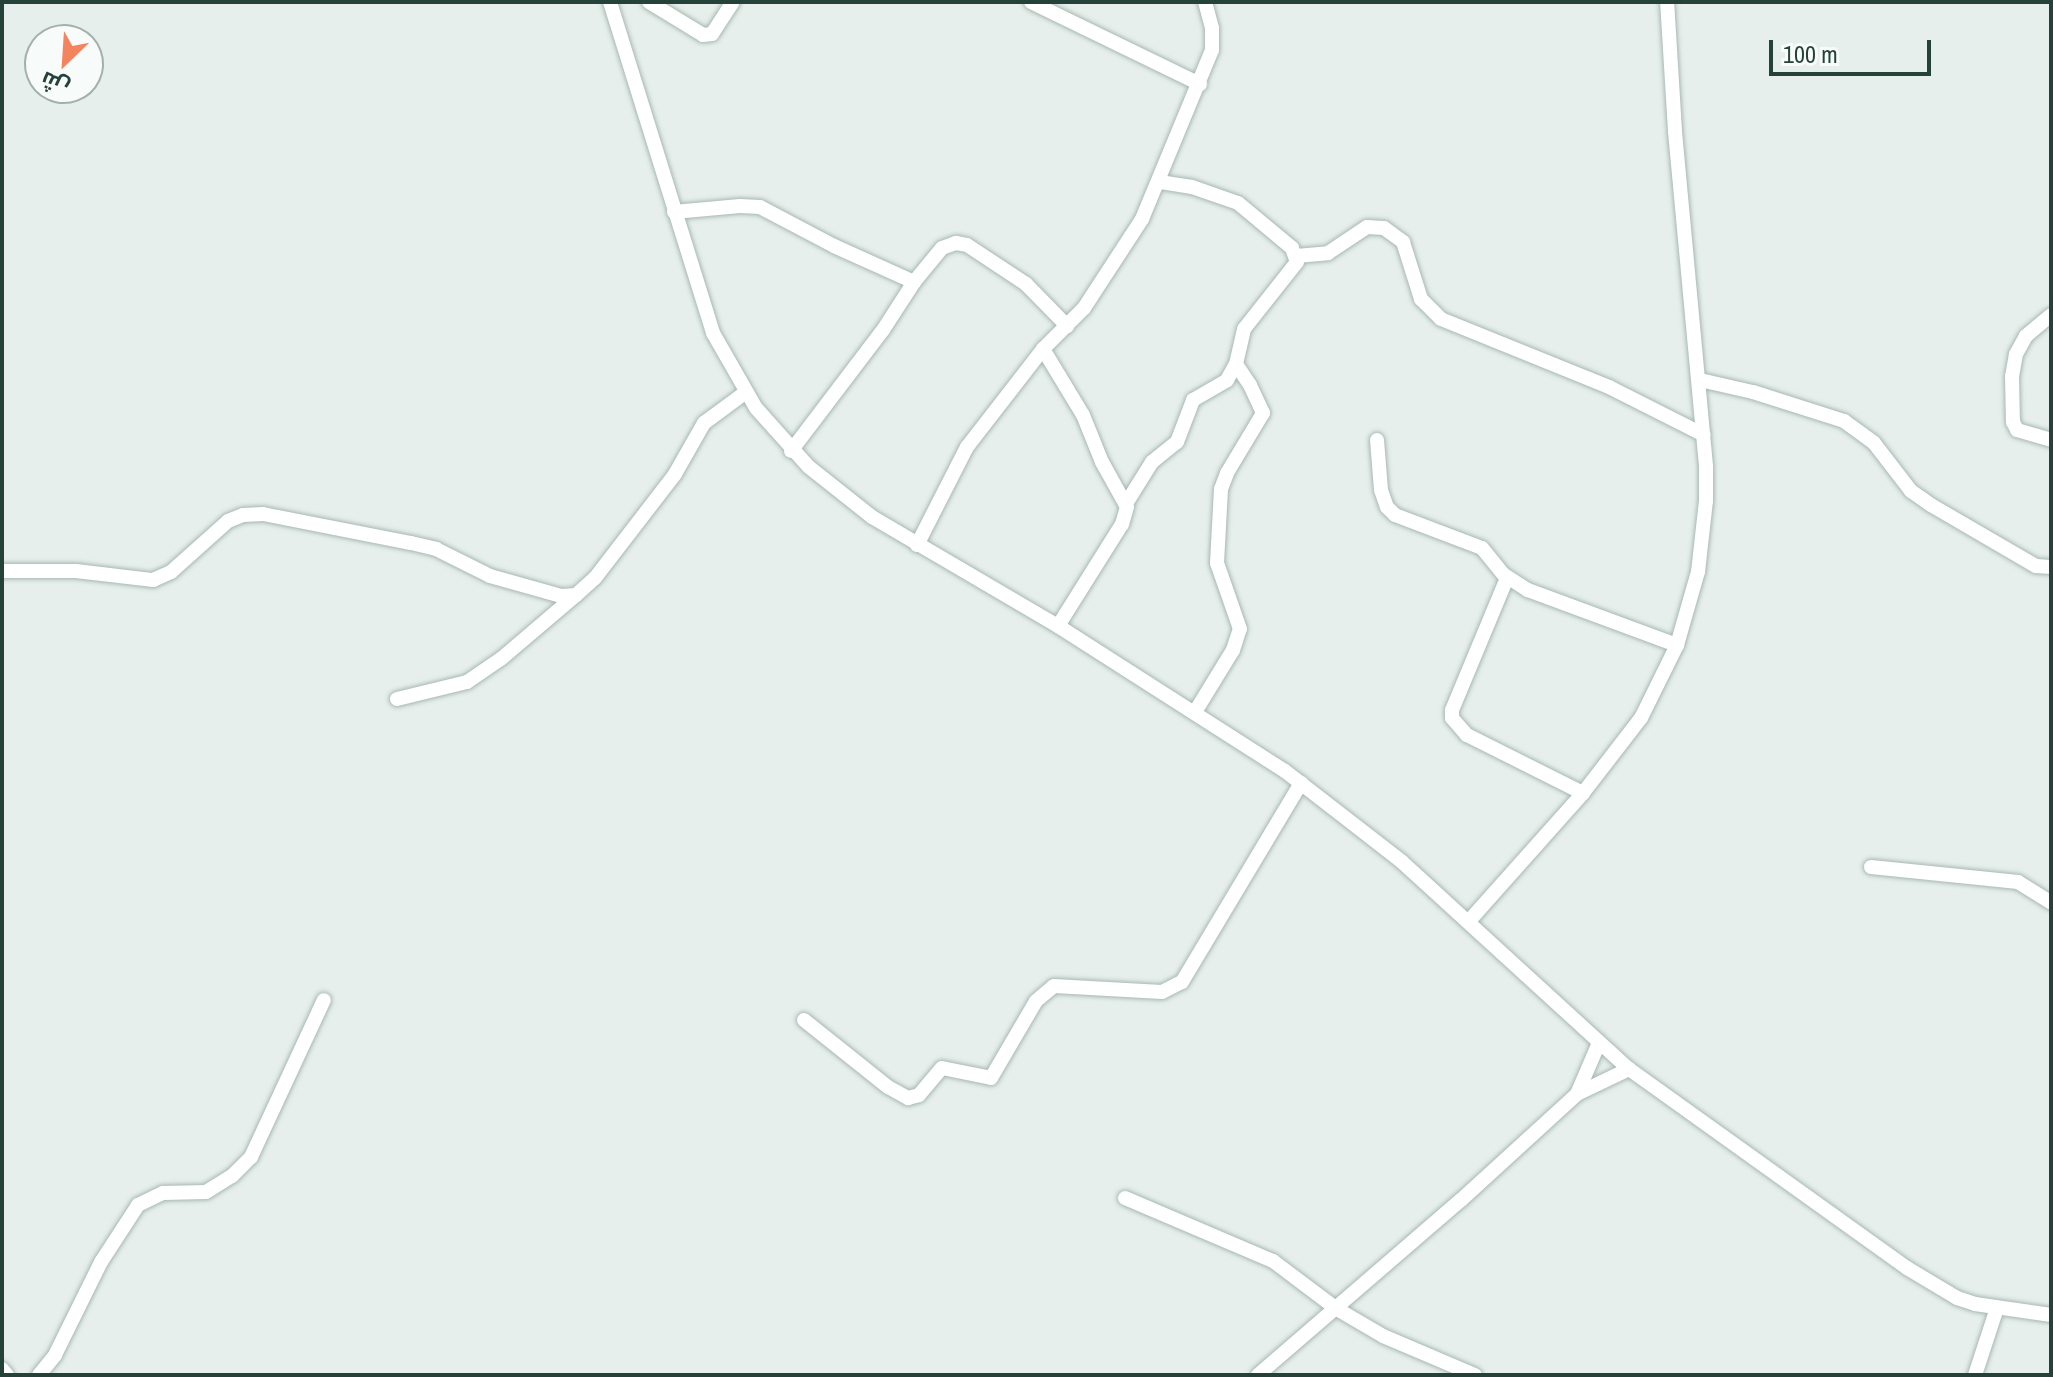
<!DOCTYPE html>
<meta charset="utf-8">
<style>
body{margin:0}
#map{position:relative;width:2053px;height:1377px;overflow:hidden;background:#e6efeb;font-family:"Archivo Narrow",Cairo,sans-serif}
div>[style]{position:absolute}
.roads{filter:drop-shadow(0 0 2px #a8b8b2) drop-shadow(0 0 2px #a8b8b2)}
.minor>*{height:14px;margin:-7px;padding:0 7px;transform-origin:7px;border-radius:7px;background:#fff}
span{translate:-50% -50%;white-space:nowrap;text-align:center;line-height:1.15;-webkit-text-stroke:7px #f7fbf9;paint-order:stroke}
.frame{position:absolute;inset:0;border:4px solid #24423a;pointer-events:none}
.north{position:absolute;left:24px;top:24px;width:80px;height:80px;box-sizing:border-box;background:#f7fbf9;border:2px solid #a3b1ad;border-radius:50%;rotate:205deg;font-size:22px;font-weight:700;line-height:32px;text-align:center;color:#24423a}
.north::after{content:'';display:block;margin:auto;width:28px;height:36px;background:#f4845f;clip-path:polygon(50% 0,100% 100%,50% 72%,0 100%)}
.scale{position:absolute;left:1769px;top:40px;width:162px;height:36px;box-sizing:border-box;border:4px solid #24423a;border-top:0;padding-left:10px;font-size:24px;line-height:28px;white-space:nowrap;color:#24423a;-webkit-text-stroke:6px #f7fbf9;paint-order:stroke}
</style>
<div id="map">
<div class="roads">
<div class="minor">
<i style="left:610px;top:2px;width:347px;rotate:72.7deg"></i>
<i style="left:713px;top:333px;width:86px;rotate:60.2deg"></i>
<i style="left:756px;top:408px;width:79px;rotate:48.1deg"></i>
<i style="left:809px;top:467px;width:80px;rotate:38.4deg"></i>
<i style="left:872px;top:517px;width:216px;rotate:30.4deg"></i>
<i style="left:1058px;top:626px;width:269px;rotate:32.6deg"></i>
<i style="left:1285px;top:771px;width:147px;rotate:37.8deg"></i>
<i style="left:1401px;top:861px;width:309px;rotate:42.4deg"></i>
<i style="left:1629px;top:1069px;width:342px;rotate:35.6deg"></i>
<i style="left:1907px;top:1268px;width:58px;rotate:31deg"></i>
<i style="left:1957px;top:1298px;width:19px;rotate:18deg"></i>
<i style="left:1975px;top:1304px;width:77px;rotate:8.2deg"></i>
<i style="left:649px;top:2px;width:63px;rotate:31.4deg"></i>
<i style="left:703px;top:35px;width:9px;rotate:-6deg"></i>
<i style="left:712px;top:34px;width:38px;rotate:-57deg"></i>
<i style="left:1031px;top:2px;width:188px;rotate:25.9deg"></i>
<i style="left:674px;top:212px;width:66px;rotate:-5.2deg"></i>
<i style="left:740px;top:206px;width:20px;rotate:3deg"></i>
<i style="left:760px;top:207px;width:84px;rotate:27.8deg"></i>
<i style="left:834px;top:246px;width:88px;rotate:24.2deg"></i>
<i style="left:914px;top:282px;width:44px;rotate:-50.5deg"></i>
<i style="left:942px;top:248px;width:15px;rotate:-20deg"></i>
<i style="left:956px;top:243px;width:11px;rotate:10deg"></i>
<i style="left:967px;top:245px;width:71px;rotate:33.5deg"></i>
<i style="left:1026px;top:284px;width:59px;rotate:45.7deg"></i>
<i style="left:1296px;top:256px;width:32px;rotate:-5deg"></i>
<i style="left:1328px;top:253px;width:47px;rotate:-33.7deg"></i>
<i style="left:1367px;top:227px;width:17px;rotate:3deg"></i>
<i style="left:1384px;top:228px;width:24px;rotate:36deg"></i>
<i style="left:1403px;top:242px;width:60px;rotate:72.5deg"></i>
<i style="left:1421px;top:299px;width:28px;rotate:45deg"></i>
<i style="left:1441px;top:319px;width:181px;rotate:22deg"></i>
<i style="left:1609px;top:387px;width:106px;rotate:26.8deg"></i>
<i style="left:2051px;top:315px;width:33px;rotate:140deg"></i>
<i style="left:2026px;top:336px;width:21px;rotate:119deg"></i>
<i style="left:2016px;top:354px;width:22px;rotate:100deg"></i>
<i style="left:2012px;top:376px;width:46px;rotate:88.8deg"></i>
<i style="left:2013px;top:422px;width:9px;rotate:63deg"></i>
<i style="left:2017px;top:430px;width:35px;rotate:16deg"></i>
<i style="left:1043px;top:349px;width:77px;rotate:58.8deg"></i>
<i style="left:1083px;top:415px;width:51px;rotate:68deg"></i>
<i style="left:1102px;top:462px;width:51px;rotate:60.9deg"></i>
<i style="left:1127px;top:507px;width:18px;rotate:106deg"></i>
<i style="left:1122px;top:524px;width:120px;rotate:122.1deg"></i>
<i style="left:1700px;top:380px;width:54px;rotate:12.8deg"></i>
<i style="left:1753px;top:392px;width:96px;rotate:17.7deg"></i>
<i style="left:1844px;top:421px;width:37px;rotate:36deg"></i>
<i style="left:1874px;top:443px;width:61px;rotate:52.4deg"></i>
<i style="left:1911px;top:491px;width:24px;rotate:35deg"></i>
<i style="left:1931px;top:505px;width:121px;rotate:30.2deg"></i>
<i style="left:2036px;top:566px;width:15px;rotate:4deg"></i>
<i style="left:1377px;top:440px;width:50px;rotate:85.4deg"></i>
<i style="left:1381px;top:490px;width:18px;rotate:71deg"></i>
<i style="left:1387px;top:507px;width:11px;rotate:45deg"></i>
<i style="left:1395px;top:515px;width:93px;rotate:20.8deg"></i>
<i style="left:1482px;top:548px;width:33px;rotate:51deg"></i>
<i style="left:1503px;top:574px;width:30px;rotate:33deg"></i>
<i style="left:1528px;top:590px;width:159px;rotate:20.3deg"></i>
<i style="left:791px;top:451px;width:152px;rotate:-52.8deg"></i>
<i style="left:883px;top:330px;width:57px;rotate:-57.1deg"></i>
<i style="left:1127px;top:502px;width:47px;rotate:-58deg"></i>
<i style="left:1152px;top:462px;width:32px;rotate:-39deg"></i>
<i style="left:1177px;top:442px;width:45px;rotate:-69.1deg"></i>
<i style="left:1193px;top:400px;width:39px;rotate:-30deg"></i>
<i style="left:1227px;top:380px;width:18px;rotate:-61deg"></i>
<i style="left:1236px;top:364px;width:36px;rotate:-77deg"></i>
<i style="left:1244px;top:329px;width:85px;rotate:-51.7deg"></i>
<i style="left:1297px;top:262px;width:15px;rotate:-110deg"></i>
<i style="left:1292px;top:248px;width:70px;rotate:-140.2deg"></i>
<i style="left:1238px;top:203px;width:49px;rotate:-160.8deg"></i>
<i style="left:1192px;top:187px;width:33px;rotate:-171deg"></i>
<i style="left:917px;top:545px;width:110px;rotate:-63deg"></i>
<i style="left:967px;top:447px;width:124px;rotate:-52.2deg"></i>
<i style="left:1043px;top:349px;width:58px;rotate:-45deg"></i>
<i style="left:1084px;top:308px;width:106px;rotate:-56.9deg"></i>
<i style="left:1142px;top:219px;width:183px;rotate:-67.5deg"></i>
<i style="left:1212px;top:50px;width:22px;rotate:-90deg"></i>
<i style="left:1212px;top:28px;width:27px;rotate:-105deg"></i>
<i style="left:2px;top:571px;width:74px"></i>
<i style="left:76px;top:571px;width:78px;rotate:6.7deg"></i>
<i style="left:153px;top:580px;width:20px;rotate:-24deg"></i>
<i style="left:171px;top:572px;width:76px;rotate:-41.8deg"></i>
<i style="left:228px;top:521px;width:16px;rotate:-22deg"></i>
<i style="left:243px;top:515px;width:20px;rotate:-3deg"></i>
<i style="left:263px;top:514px;width:151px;rotate:11.1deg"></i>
<i style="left:411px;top:543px;width:26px;rotate:13deg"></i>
<i style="left:436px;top:549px;width:60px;rotate:26.6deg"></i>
<i style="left:490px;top:576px;width:74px;rotate:15.7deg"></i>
<i style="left:561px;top:596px;width:15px;rotate:-4deg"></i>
<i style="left:576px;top:595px;width:25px;rotate:-42deg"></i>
<i style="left:595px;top:578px;width:131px;rotate:-52.4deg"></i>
<i style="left:675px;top:474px;width:59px;rotate:-60.4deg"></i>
<i style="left:704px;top:423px;width:52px;rotate:-36.4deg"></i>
<i style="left:1507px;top:578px;width:143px;rotate:112.6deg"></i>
<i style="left:1452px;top:710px;width:8px;rotate:90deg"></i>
<i style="left:1452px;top:718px;width:23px;rotate:49deg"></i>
<i style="left:1467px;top:735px;width:130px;rotate:26.6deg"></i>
<i style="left:397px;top:699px;width:72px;rotate:-13.7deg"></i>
<i style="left:467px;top:682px;width:42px;rotate:-34.4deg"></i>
<i style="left:502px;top:658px;width:97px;rotate:-40.4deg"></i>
<i style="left:1195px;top:712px;width:73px;rotate:-58.5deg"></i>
<i style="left:1233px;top:650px;width:22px;rotate:-72deg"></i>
<i style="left:1240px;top:629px;width:70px;rotate:-109.2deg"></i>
<i style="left:1217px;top:563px;width:74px;rotate:-86.9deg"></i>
<i style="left:1221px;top:489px;width:17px;rotate:-69deg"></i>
<i style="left:1227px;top:473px;width:70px;rotate:-59deg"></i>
<i style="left:1263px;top:413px;width:31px;rotate:-115deg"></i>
<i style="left:1250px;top:385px;width:25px;rotate:-124deg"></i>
<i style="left:1871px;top:867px;width:148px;rotate:5.8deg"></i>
<i style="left:2018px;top:882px;width:39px;rotate:32deg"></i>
<i style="left:1469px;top:921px;width:171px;rotate:-48.3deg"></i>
<i style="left:1583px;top:793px;width:95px;rotate:-52.3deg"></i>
<i style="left:1641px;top:718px;width:81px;rotate:-63.7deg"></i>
<i style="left:1677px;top:645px;width:76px;rotate:-74deg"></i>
<i style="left:1698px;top:572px;width:71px;rotate:-83.6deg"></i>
<i style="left:1706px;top:501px;width:35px;rotate:-90deg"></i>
<i style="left:1706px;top:466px;width:336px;rotate:-95.3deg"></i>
<i style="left:1675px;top:131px;width:129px;rotate:-93.5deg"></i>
<i style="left:804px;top:1020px;width:107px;rotate:38.6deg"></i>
<i style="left:888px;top:1087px;width:23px;rotate:29deg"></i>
<i style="left:908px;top:1098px;width:11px;rotate:-15deg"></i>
<i style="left:919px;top:1095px;width:35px;rotate:-50deg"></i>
<i style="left:942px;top:1068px;width:50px;rotate:11.5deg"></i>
<i style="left:991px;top:1078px;width:89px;rotate:-59.7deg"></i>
<i style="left:1036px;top:1001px;width:23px;rotate:-40deg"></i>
<i style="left:1054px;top:986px;width:108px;rotate:3.2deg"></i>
<i style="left:1162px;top:992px;width:22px;rotate:-27deg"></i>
<i style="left:1182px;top:982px;width:232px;rotate:-59.1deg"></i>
<i style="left:1577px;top:1094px;width:56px;rotate:-66.7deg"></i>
<i style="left:1125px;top:1198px;width:161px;rotate:23.1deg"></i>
<i style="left:1273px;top:1261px;width:80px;rotate:36.9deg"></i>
<i style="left:1337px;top:1309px;width:53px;rotate:30.4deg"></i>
<i style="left:1383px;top:1336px;width:100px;rotate:23deg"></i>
<i style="left:2px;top:1369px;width:8px;rotate:50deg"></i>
<i style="left:39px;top:1375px;width:26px;rotate:-51deg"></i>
<i style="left:55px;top:1355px;width:104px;rotate:-63.7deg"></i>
<i style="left:101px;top:1262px;width:68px;rotate:-57deg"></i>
<i style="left:138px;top:1205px;width:28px;rotate:-26deg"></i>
<i style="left:163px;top:1193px;width:43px;rotate:-1.3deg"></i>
<i style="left:206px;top:1192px;width:31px;rotate:-32deg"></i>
<i style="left:232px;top:1176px;width:27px;rotate:-45deg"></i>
<i style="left:251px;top:1157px;width:173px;rotate:-65.1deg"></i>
<i style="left:1258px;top:1375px;width:268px;rotate:-40.8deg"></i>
<i style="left:1461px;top:1200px;width:157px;rotate:-42.4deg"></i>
<i style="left:1577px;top:1094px;width:58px;rotate:-25.7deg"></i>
<i style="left:1975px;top:1375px;width:71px;rotate:-71.8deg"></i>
</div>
</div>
<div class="frame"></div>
<div class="north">ش</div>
<div class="scale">100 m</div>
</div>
